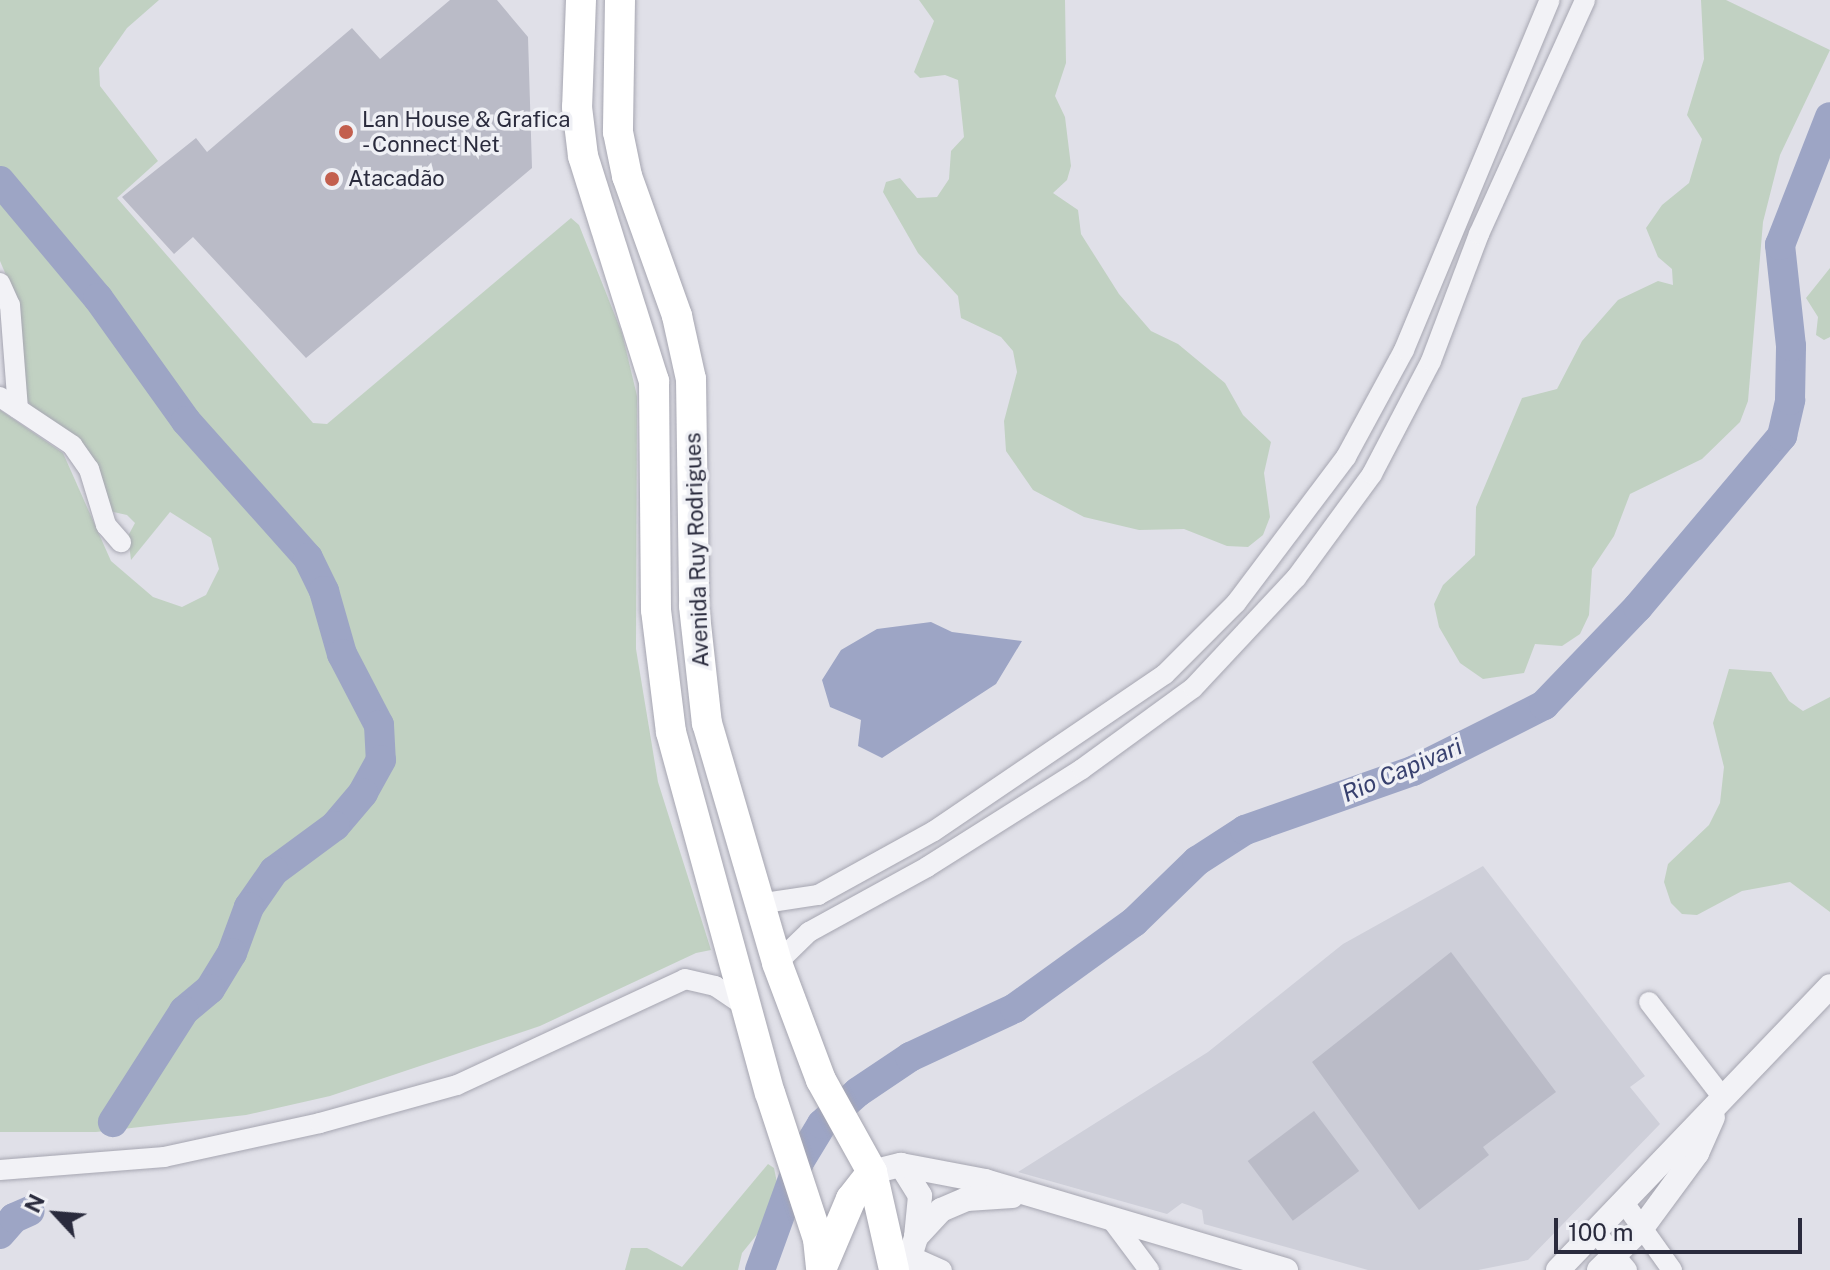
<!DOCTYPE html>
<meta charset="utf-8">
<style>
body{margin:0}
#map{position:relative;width:1830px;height:1270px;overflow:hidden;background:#e0e0e8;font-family:"Public Sans",sans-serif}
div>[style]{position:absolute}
.built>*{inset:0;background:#cecfd9}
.green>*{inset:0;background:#c1d1c2}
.water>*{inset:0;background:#9da5c5}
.river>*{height:30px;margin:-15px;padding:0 15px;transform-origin:15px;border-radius:15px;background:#9da5c5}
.building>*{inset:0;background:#babbc7;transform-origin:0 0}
.roads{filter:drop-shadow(0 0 2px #a6a6b1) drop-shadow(0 0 2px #a6a6b1)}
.minor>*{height:20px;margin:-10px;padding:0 10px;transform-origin:10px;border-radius:10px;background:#f2f2f6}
.tertiary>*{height:24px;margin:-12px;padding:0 12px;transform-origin:12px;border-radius:12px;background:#f2f2f6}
.primary>*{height:30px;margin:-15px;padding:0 15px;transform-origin:15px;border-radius:15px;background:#fff}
.dots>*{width:22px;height:22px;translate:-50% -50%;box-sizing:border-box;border:4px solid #eff0f5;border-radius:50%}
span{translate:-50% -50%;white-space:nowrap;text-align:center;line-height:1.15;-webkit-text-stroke:7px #eff0f5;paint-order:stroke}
.poi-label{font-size:22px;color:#2a2b3d}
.left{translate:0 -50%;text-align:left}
.street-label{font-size:22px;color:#2a2b3d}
.water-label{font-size:24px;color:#37406e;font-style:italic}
.north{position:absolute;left:16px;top:1174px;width:80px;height:80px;-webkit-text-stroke:6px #eff0f5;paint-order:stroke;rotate:296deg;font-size:22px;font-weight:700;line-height:32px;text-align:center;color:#2a2b3d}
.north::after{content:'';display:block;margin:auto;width:28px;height:36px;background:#2a2b3d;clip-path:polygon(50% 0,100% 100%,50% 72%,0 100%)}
.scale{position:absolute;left:1554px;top:1218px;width:248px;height:36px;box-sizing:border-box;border:4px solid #2a2b3d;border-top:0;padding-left:10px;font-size:24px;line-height:28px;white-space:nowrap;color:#2a2b3d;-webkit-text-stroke:6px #eff0f5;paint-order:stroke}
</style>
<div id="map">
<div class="built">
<i style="clip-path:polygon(1483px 866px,1645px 1076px,1630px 1087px,1660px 1124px,1528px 1260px,1478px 1270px,1368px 1270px,1204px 1224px,1202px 1210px,1182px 1203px,1167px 1214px,1018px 1172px,1208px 1052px,1343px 944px)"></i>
</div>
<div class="green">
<i style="clip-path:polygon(0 0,159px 0,127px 28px,99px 68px,100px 86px,158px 161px,117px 198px,313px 423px,327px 424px,571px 218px,579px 225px,622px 333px,637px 396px,636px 649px,658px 782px,711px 950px,696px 953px,540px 1026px,330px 1096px,246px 1115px,96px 1132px,0 1132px,0 410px,63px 453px,111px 561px,153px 597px,182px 607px,206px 595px,219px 569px,211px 538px,170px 512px,131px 560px,128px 536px,135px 523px,127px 515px,109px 511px,27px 400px,18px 303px,0 261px)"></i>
<i style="clip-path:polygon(919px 0,1065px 0,1066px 63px,1055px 96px,1065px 117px,1071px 166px,1067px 180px,1053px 193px,1078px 210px,1081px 234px,1119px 294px,1151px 331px,1178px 344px,1225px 383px,1243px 415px,1271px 442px,1264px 473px,1270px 517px,1263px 535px,1248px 547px,1227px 546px,1184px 529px,1139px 530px,1084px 517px,1033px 490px,1006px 451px,1004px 421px,1017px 372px,1013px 351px,1001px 337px,961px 318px,958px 296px,918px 253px,883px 192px,886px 182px,900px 178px,917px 198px,937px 197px,949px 179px,951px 151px,964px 137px,958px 80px,945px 75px,920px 78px,914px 72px,934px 21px)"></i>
<i style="clip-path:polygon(1701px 0,1726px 0,1830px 50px,1780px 155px,1763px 222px,1748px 401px,1740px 422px,1702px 459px,1630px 494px,1614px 536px,1592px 569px,1589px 615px,1580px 634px,1562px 646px,1535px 644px,1524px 673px,1483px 679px,1460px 663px,1439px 627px,1434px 604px,1443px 585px,1475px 555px,1476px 507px,1522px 398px,1557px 389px,1582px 341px,1618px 300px,1658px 281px,1673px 285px,1672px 269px,1658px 257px,1646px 228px,1662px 205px,1689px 183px,1702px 139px,1687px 115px,1704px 59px)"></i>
<i style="clip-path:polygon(1830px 268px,1830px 337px,1824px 340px,1816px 335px,1818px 317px,1806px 298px)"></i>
<i style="clip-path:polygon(1729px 669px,1771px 672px,1789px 701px,1803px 711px,1830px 697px,1830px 912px,1790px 882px,1742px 891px,1697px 915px,1682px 914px,1671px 903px,1664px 882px,1668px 864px,1709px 825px,1720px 803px,1724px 767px,1713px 723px)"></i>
<i style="clip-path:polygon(768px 1164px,774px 1168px,780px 1197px,775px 1212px,742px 1253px,738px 1270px,625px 1270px,631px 1248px,647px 1248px,682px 1267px)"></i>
</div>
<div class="water">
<i style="clip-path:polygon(931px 622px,952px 632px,1022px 641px,996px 684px,882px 758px,858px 746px,861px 720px,830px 707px,822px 680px,841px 650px,877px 629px)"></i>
</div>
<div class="river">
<i style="left:0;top:181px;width:153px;rotate:50.1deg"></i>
<i style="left:98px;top:298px;width:151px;rotate:54.4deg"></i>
<i style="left:186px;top:421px;width:183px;rotate:48.3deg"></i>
<i style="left:308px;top:558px;width:37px;rotate:64deg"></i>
<i style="left:324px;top:591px;width:66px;rotate:74.1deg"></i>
<i style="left:342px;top:654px;width:80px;rotate:62.5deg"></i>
<i style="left:379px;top:725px;width:35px;rotate:87deg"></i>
<i style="left:381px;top:760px;width:38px;rotate:119deg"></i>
<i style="left:363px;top:793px;width:43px;rotate:130.3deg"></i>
<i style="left:335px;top:826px;width:76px;rotate:143.6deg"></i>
<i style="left:274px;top:871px;width:44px;rotate:124.8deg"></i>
<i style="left:249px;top:907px;width:49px;rotate:110.3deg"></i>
<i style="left:232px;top:953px;width:42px;rotate:121.4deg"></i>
<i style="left:210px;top:989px;width:34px;rotate:140deg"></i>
<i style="left:184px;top:1011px;width:132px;rotate:122.6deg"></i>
<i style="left:0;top:1234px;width:21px;rotate:-49deg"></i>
<i style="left:14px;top:1218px;width:17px;rotate:-24deg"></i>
<i style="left:760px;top:1270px;width:115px;rotate:-70.1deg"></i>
<i style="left:799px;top:1162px;width:44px;rotate:-58.8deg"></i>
<i style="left:822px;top:1124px;width:48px;rotate:-41.6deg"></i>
<i style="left:858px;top:1092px;width:63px;rotate:-33.9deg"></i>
<i style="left:910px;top:1057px;width:116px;rotate:-25deg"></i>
<i style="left:1015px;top:1008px;width:147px;rotate:-35.9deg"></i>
<i style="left:1134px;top:922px;width:88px;rotate:-44.1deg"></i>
<i style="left:1197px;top:861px;width:57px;rotate:-32.9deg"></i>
<i style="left:1245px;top:830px;width:178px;rotate:-19.4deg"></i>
<i style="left:1413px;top:771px;width:147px;rotate:-26.7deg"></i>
<i style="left:1544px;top:705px;width:136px;rotate:-46.2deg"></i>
<i style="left:1638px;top:607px;width:224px;rotate:-49.9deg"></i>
<i style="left:1782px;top:436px;width:37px;rotate:-77deg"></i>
<i style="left:1790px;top:400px;width:54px;rotate:-88.9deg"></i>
<i style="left:1791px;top:346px;width:102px;rotate:-96.2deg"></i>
<i style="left:1780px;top:245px;width:137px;rotate:-68.7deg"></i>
</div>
<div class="building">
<i style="clip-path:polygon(450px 0,497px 0,528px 37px,532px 168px,306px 358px,193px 237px,174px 254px,122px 197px,196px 138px,207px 152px,352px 28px,380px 59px)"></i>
<i style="clip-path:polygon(1451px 952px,1556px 1092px,1483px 1147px,1489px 1155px,1419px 1210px,1312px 1062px)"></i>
<i style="left:1314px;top:1111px;width:75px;height:83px;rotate:53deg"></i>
</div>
<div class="roads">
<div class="minor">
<i style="left:0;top:283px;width:24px;rotate:66deg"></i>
<i style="left:10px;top:305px;width:104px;rotate:85.6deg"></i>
<i style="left:0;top:397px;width:87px;rotate:33.7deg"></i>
<i style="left:72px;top:445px;width:29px;rotate:55deg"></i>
<i style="left:89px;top:469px;width:59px;rotate:73.1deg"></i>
<i style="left:106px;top:525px;width:23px;rotate:49deg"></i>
<i style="left:758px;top:904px;width:61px;rotate:-8.5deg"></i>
<i style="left:818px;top:895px;width:132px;rotate:-28.9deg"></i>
<i style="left:934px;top:831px;width:279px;rotate:-34.2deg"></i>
<i style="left:1165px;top:674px;width:100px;rotate:-45deg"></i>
<i style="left:1236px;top:603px;width:183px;rotate:-53deg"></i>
<i style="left:1346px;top:457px;width:122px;rotate:-61.5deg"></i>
<i style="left:1404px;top:350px;width:379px;rotate:-67.4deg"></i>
<i style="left:777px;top:963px;width:45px;rotate:-44.1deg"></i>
<i style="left:809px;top:932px;width:135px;rotate:-28.8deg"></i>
<i style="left:927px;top:867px;width:183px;rotate:-32.3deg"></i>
<i style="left:1082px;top:769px;width:137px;rotate:-36.1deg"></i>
<i style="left:1193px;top:688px;width:151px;rotate:-46.9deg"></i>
<i style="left:1296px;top:578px;width:129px;rotate:-53.8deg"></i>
<i style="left:1372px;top:474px;width:127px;rotate:-62.4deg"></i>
<i style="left:1431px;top:361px;width:136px;rotate:-69.3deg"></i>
<i style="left:1479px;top:234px;width:257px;rotate:-65.6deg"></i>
<i style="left:1649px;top:1002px;width:118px;rotate:52.3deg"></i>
<i style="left:0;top:1170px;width:165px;rotate:-4.5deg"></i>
<i style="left:164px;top:1157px;width:160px;rotate:-12.3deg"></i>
<i style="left:320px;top:1123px;width:142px;rotate:-15.5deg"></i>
<i style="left:457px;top:1085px;width:251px;rotate:-24.9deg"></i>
<i style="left:685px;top:979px;width:31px;rotate:13deg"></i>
<i style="left:715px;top:986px;width:37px;rotate:34deg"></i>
<i style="left:1625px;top:1204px;width:81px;rotate:54.5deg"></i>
<i style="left:1111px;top:1219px;width:64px;rotate:53.3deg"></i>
<i style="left:1597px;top:1234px;width:47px;rotate:50.2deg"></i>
<i style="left:910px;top:1256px;width:35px;rotate:24deg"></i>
</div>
<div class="tertiary">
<i style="left:901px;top:1165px;width:36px;rotate:58deg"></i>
<i style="left:920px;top:1196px;width:41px;rotate:95.6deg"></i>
<i style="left:872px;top:1172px;width:30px;rotate:-14deg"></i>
<i style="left:901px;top:1165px;width:86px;rotate:10.8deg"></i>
<i style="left:985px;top:1181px;width:314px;rotate:16.5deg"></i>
<i style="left:906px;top:1270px;width:34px;rotate:-73deg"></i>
<i style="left:916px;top:1237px;width:37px;rotate:-47deg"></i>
<i style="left:941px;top:1210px;width:28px;rotate:-23deg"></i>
<i style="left:967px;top:1199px;width:45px;rotate:-3.8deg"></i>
<i style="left:1558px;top:1270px;width:393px;rotate:-46.2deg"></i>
<i style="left:1599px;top:1270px;width:60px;rotate:-44.3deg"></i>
<i style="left:1642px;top:1228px;width:93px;rotate:-53.7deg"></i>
<i style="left:1697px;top:1153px;width:39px;rotate:-66deg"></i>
</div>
<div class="primary">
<i style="left:581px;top:0;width:107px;rotate:92.1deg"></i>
<i style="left:577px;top:107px;width:49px;rotate:83deg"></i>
<i style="left:583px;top:156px;width:236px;rotate:72.5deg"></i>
<i style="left:654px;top:381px;width:229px;rotate:89.5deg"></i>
<i style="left:656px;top:610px;width:123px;rotate:83deg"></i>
<i style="left:671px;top:732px;width:374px;rotate:74.7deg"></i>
<i style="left:770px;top:1093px;width:154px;rotate:71.8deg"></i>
<i style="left:818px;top:1239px;width:31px;rotate:84deg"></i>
<i style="left:620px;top:0;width:132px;rotate:90.9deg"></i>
<i style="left:618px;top:132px;width:45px;rotate:78.4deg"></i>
<i style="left:627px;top:176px;width:149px;rotate:70.3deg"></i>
<i style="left:677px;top:316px;width:65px;rotate:77.5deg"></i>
<i style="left:691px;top:379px;width:227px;rotate:89.2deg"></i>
<i style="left:694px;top:606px;width:118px;rotate:83.7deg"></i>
<i style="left:707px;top:723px;width:250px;rotate:73.7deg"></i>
<i style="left:777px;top:963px;width:125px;rotate:69.4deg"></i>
<i style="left:821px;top:1080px;width:105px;rotate:61deg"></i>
<i style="left:872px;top:1172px;width:100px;rotate:77.3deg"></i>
<i style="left:823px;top:1265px;width:72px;rotate:-67deg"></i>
<i style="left:851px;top:1199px;width:34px;rotate:-52deg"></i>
</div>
</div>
<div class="dots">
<i style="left:346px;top:132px;background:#c35f4e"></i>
<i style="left:332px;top:179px;background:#c35f4e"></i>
</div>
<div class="poi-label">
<span class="left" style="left:362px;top:132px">Lan House &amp; Grafica<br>- Connect Net</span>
<span class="left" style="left:348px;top:179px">Atacadão</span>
</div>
<div class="street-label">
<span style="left:697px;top:550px;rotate:-92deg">Avenida Ruy Rodrigues</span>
</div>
<div class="water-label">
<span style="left:1402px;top:770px;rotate:-23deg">Rio Capivari</span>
</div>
<div class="north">N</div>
<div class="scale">100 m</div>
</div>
